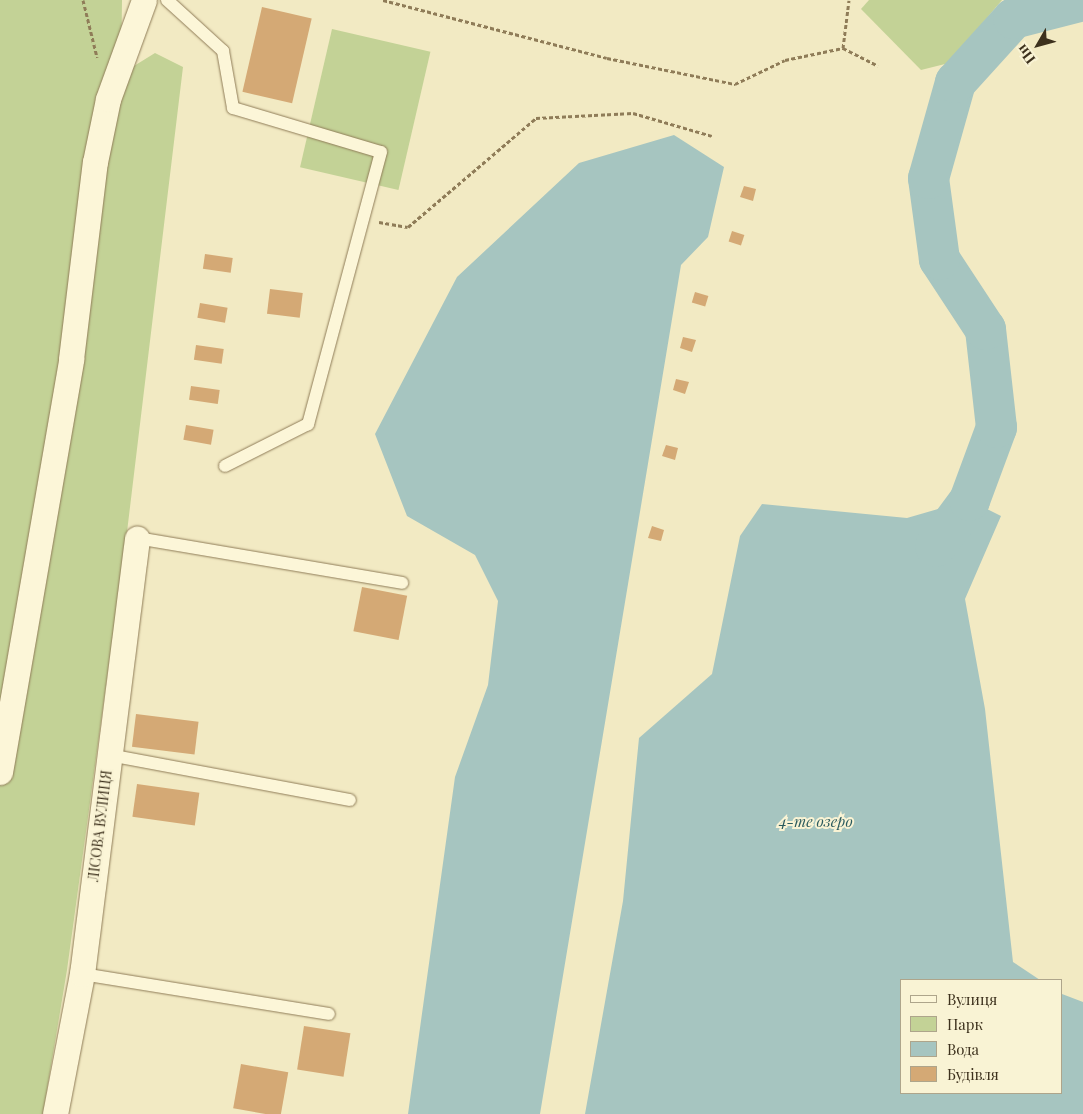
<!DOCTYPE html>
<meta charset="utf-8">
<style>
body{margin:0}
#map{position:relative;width:1083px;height:1114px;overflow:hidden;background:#f2eac3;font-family:"Playfair Display",serif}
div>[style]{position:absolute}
.green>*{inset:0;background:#c3d296;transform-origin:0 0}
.water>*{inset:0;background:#a6c5c0}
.river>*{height:41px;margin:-20.5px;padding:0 20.5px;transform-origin:20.5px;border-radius:20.5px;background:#a6c5c0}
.building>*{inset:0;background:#d4a975;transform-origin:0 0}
.path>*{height:3px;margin-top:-1.5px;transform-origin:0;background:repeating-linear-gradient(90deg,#8f7c58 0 4px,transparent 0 6.5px)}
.roads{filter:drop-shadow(0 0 1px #8f7c58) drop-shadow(0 0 1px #8f7c58)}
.lane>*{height:12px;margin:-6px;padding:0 6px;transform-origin:6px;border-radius:6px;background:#fcf6d8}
.street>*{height:25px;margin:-12.5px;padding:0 12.5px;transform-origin:12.5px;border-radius:12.5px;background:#fcf6d8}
span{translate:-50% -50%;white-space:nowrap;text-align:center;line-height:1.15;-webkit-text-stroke:4px #f9f3d4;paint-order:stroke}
.street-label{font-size:14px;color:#3d311d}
.water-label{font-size:15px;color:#2b5b5f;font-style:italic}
.legend{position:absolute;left:900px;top:979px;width:162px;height:115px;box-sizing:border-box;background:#f9f3d4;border:1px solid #aea58b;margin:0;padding:6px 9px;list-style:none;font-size:15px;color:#3d311d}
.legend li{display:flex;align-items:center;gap:10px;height:25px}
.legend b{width:25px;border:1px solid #aea58b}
.north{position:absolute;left:1013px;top:20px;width:50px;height:50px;-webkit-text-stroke:4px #f9f3d4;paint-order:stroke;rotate:232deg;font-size:14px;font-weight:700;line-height:20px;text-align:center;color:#3d311d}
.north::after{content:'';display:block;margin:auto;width:18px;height:22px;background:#3d311d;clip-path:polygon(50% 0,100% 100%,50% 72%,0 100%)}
</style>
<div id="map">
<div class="green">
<i style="clip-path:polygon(0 0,122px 0,121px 74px,155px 53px,183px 67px,127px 532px,67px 970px,43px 1114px,0 1114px)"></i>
<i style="clip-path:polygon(869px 0,1002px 0,949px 63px,921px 70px,861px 9px)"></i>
<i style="left:332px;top:29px;width:101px;height:142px;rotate:13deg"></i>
</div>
<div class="water">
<i style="clip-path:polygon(674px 135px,724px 167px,708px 237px,681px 265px,540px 1114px,408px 1114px,455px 777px,488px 685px,498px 601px,475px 555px,407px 516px,375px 434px,457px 277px,579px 163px)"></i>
<i style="clip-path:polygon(969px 500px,1001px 516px,965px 599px,985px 709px,1013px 962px,1040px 980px,902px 980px,902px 1093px,1062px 1093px,1062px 994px,1083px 1002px,1083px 1114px,585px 1114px,623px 901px,639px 738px,712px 674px,740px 536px,762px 504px,907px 518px)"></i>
</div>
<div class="river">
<i style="left:935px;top:546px;width:57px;rotate:-53.5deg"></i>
<i style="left:969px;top:500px;width:78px;rotate:-69.7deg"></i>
<i style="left:996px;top:427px;width:99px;rotate:-96.4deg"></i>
<i style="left:985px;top:329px;width:84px;rotate:-123.3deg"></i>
<i style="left:939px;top:259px;width:82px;rotate:-97.7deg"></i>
<i style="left:928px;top:178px;width:100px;rotate:-74.3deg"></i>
<i style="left:955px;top:82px;width:86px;rotate:-47.8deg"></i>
<i style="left:1013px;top:18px;width:72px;rotate:-14.4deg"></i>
</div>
<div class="building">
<i style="left:262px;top:7px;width:51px;height:87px;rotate:13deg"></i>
<i style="clip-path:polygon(744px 186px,756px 189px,753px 201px,740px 197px)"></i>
<i style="left:732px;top:231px;width:13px;height:11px;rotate:18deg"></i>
<i style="left:205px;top:254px;width:28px;height:15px;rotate:8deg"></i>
<i style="left:270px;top:289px;width:33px;height:25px;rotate:7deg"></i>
<i style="left:695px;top:292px;width:14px;height:11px;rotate:17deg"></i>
<i style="left:200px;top:303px;width:28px;height:15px;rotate:10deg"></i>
<i style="clip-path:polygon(683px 337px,696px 340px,692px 352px,680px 348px)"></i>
<i style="left:196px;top:345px;width:28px;height:15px;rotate:8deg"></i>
<i style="clip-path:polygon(676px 379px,689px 382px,685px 394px,673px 390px)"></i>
<i style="left:191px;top:386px;width:29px;height:14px;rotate:8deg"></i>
<i style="left:186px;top:425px;width:28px;height:15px;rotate:10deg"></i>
<i style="clip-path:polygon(666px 445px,678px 448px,675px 460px,662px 456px)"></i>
<i style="clip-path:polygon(652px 526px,664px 530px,661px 541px,648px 538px)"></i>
<i style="left:362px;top:587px;width:46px;height:45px;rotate:11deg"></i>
<i style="left:136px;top:714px;width:63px;height:33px;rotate:7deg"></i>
<i style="left:137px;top:784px;width:63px;height:33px;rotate:8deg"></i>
<i style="left:304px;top:1026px;width:47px;height:44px;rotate:9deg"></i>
<i style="left:241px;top:1064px;width:48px;height:45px;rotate:10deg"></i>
</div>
<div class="path">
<i style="left:83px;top:0;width:59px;rotate:76.2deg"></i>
<i style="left:383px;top:0;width:231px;rotate:14.5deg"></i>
<i style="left:607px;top:58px;width:131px;rotate:11.5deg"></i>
<i style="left:735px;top:84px;width:55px;rotate:-25.6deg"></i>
<i style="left:785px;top:60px;width:59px;rotate:-11.7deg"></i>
<i style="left:843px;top:48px;width:39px;rotate:27deg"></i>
<i style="left:843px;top:48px;width:48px;rotate:-82.9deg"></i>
<i style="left:379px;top:222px;width:29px;rotate:10deg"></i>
<i style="left:408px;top:227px;width:168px;rotate:-40.4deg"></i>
<i style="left:536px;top:118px;width:97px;rotate:-3deg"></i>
<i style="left:633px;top:113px;width:82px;rotate:16.2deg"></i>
</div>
<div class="roads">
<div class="lane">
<i style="left:167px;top:0;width:76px;rotate:42.3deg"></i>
<i style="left:223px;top:51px;width:58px;rotate:80deg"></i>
<i style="left:233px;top:108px;width:154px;rotate:16.6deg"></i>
<i style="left:381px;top:152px;width:282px;rotate:105deg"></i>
<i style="left:308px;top:424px;width:93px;rotate:153.2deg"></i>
<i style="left:137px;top:538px;width:269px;rotate:9.6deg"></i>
<i style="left:109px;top:755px;width:245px;rotate:10.6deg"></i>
<i style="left:82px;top:974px;width:250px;rotate:9.2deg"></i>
</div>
<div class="street">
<i style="left:0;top:772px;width:419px;rotate:-80.2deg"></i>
<i style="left:71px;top:359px;width:198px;rotate:-83.1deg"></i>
<i style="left:95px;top:162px;width:64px;rotate:-78.3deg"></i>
<i style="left:108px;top:99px;width:105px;rotate:-70deg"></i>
<i style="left:55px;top:1114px;width:143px;rotate:-79.1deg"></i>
<i style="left:82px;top:974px;width:439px;rotate:-82.8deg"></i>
</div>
</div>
<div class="street-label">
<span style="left:100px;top:826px;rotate:-83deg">ЛІСОВА ВУЛИЦЯ</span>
</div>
<div class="water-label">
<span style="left:816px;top:822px">4-те озеро</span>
</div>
<ul class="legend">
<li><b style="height:6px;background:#fcf6d8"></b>Вулиця</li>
<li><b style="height:14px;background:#c3d296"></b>Парк</li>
<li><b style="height:14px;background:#a6c5c0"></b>Вода</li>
<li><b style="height:14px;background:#d4a975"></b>Будівля</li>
</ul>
<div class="north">Пн</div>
</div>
